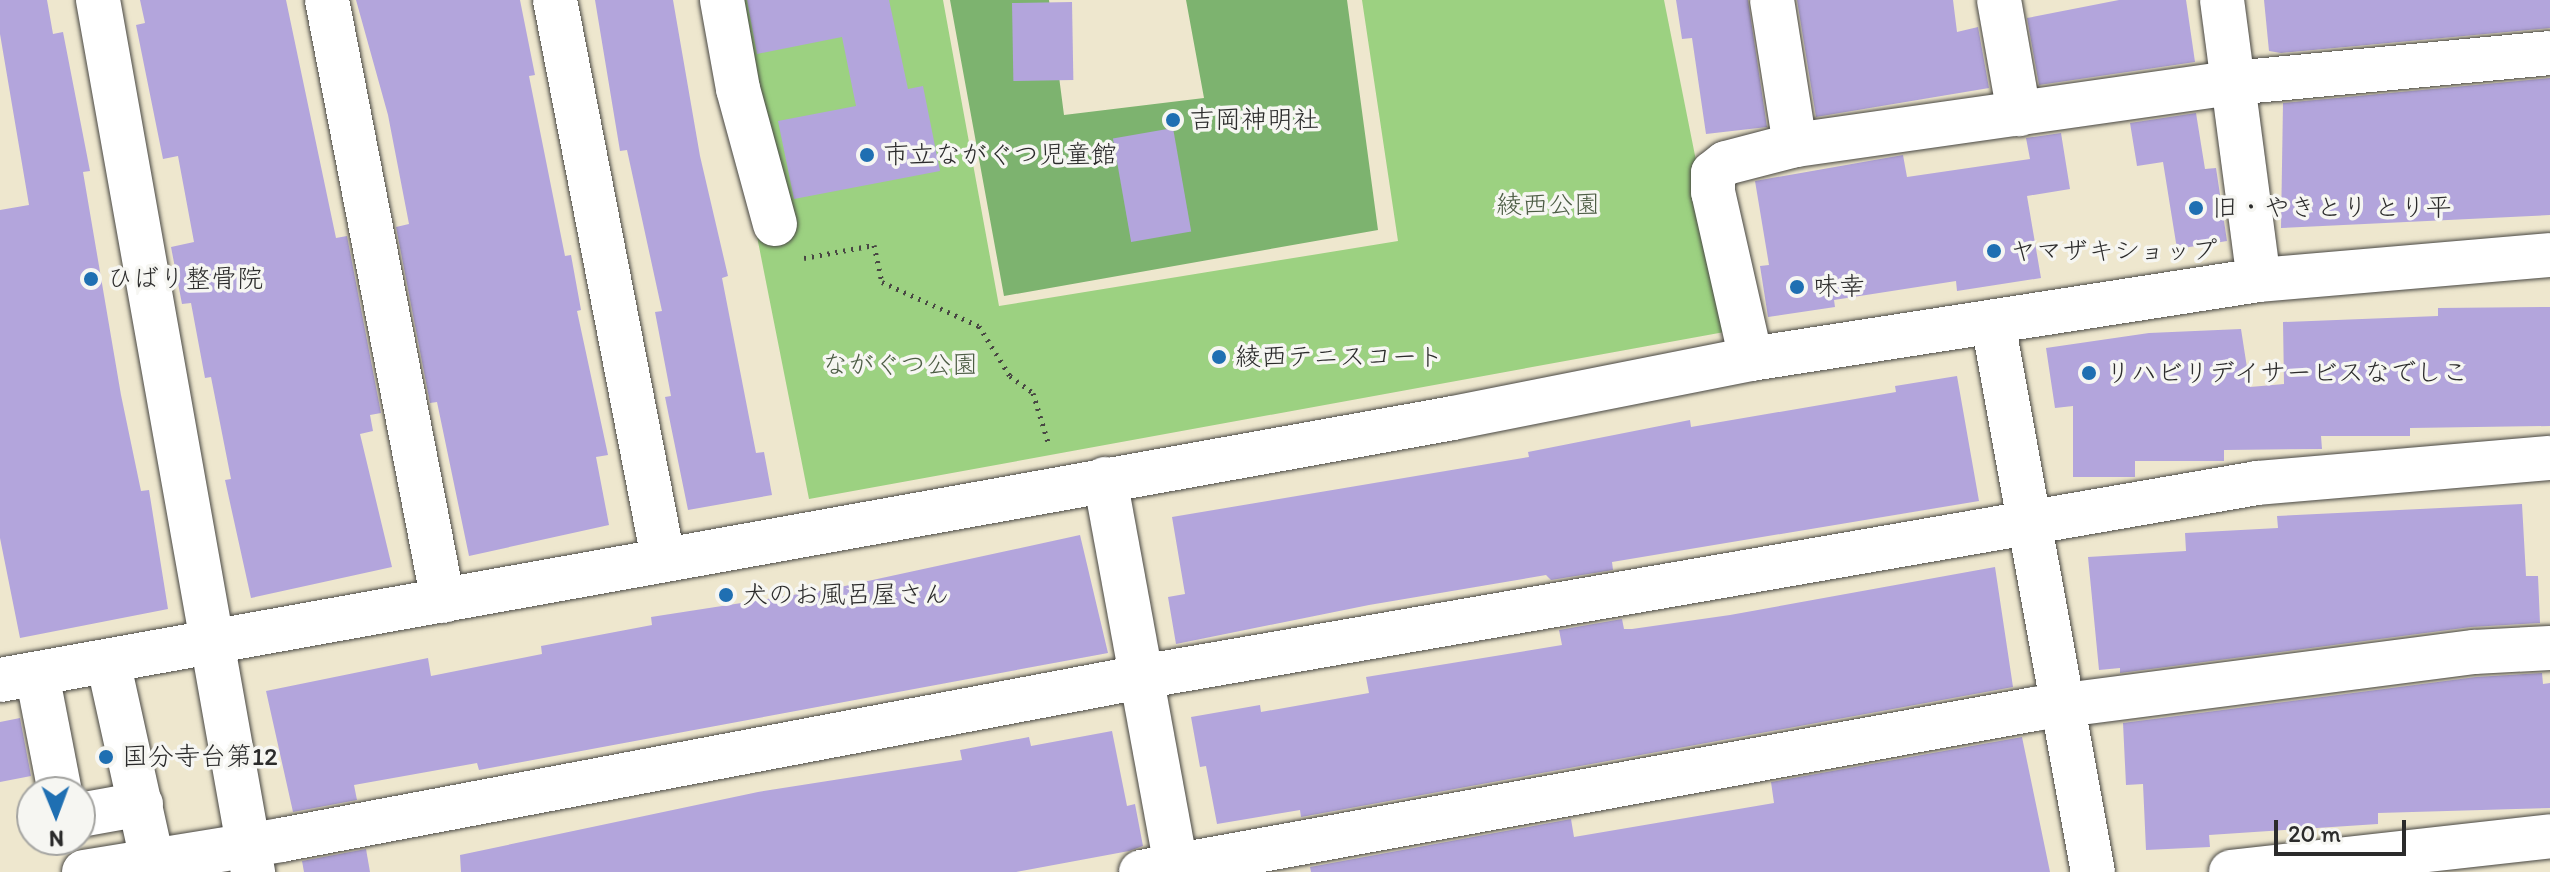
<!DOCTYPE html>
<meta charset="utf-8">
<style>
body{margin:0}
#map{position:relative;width:2550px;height:872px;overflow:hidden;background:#eee7ce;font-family:Itim,"Klee One",sans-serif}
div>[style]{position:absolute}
.green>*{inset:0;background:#9cd181}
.forest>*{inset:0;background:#7db36f}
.building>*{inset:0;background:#b3a5dc;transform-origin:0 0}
.path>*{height:5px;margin-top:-2.5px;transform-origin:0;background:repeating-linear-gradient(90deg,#484743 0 2px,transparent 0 8px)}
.roads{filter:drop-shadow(0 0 2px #484743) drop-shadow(0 0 2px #484743)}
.minor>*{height:44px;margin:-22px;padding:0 22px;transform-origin:22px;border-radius:22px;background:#fff}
.dots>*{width:22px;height:22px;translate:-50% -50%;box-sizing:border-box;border:4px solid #f6f6f2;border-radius:50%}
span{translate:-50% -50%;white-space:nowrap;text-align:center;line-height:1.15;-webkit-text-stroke:7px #f6f6f2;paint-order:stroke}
.poi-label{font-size:26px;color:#2b2b2b}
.left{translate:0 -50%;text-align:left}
.park-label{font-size:26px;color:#4d5d45}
.north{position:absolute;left:16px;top:776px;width:80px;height:80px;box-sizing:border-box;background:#f6f6f2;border:2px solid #a5a5a2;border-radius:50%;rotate:179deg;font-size:22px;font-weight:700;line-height:32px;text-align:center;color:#2b2b2b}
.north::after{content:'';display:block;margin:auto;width:28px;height:36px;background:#1f6fb2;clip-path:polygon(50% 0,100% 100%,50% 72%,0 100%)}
.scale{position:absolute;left:2274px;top:820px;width:132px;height:36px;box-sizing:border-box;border:4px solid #2b2b2b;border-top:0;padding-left:10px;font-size:24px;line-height:28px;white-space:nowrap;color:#2b2b2b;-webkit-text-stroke:6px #f6f6f2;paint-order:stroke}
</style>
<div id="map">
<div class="green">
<i style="clip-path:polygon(733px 0,943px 0,999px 306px,1398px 241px,1362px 0,1664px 0,1730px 331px,809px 499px,728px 90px)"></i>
</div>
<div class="forest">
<i style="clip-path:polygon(950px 0,1049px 0,1064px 115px,1204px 98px,1186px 0,1347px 0,1378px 230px,1004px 296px)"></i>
</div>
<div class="building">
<i style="clip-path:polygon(0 0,47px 0,53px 34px,63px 32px,90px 171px,83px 172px,121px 395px,141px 491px,149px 490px,168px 609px,20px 638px,0 538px,0 210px,29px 205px,0 34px)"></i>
<i style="clip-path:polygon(140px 0,286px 0,336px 238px,347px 236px,381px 413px,370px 415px,373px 431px,360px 434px,392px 567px,251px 598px,225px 480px,231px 479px,211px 377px,205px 378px,191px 303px,182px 304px,171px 247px,194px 242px,178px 156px,163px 159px,136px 25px,145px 23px)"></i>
<i style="clip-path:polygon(356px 0,520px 0,535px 75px,529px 76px,565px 256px,571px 255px,581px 310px,577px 311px,608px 455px,596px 457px,609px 525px,469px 556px,437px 402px,430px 403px,396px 227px,409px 224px,388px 115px)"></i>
<i style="clip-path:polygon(595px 0,673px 0,700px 156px,728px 276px,722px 278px,756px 453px,764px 452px,772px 495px,688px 510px,665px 397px,671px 396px,655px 312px,662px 311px,627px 150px,620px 151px)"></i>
<i style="clip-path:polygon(747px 0,889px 0,908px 89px,923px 86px,940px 171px,794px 199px,778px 121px,856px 106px,842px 37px,757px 54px)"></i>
<i style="clip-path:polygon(1676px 0,1748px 0,1767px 127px,1706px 134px,1692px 38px,1682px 39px)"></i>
<i style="clip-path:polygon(1797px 0,1953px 0,1957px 32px,1978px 27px,1989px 88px,1816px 117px)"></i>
<i style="clip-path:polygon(2119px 0,2186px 0,2195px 62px,2039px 85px,2027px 18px)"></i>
<i style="clip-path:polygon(2264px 0,2550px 0,2550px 28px,2281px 53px,2269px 51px)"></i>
<i style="left:1072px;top:2px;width:78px;height:60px;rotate:89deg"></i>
<i style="clip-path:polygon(2550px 78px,2550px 215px,2281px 228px,2283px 103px)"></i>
<i style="clip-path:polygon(2196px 113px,2205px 169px,2216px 168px,2227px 241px,2177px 249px,2163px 162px,2137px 166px,2130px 123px)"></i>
<i style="left:1173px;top:128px;width:105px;height:61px;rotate:80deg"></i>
<i style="clip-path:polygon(2061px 133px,2070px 189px,2027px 196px,2041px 278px,1957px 291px,1956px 281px,1834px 300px,1835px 307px,1768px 317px,1760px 266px,1769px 265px,1755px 181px,1903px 155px,1907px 177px,2030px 159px,2026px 138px)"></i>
<i style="clip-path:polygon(2550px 307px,2550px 426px,2410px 428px,2410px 436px,2321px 436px,2322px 449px,2224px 450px,2224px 461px,2135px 461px,2135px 477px,2073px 477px,2073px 406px,2055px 408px,2046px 348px,2149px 333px,2241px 329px,2250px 387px,2284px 384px,2283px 322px,2438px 316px,2438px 308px)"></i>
<i style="clip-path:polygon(1957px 376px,1979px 501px,1612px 562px,1613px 570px,1551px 580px,1546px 575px,1369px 605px,1176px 644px,1168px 597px,1185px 594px,1172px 517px,1529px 457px,1528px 452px,1690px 420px,1691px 427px,1896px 392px,1895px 386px)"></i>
<i style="clip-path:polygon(2522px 504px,2526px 576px,2538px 576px,2540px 623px,2471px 627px,2120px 673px,2120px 668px,2099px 670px,2088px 557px,2186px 551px,2185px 533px,2278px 528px,2277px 516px)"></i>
<i style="clip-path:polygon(1080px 535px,1108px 653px,479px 770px,477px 763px,354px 785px,357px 800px,293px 812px,266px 691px,428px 658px,431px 676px,542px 654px,541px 646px,652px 625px,651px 617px,831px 589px)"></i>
<i style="clip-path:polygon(1995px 567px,2013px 687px,1301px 817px,1300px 810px,1217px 824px,1206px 766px,1200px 767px,1191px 717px,1260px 705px,1261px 712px,1369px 693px,1366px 677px,1562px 645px,1559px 630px,1622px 619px,1624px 629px,1632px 629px,1730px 615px)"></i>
<i style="clip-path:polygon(2542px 673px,2543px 684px,2550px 683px,2550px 808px,2378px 813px,2378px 824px,2209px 835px,2210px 847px,2146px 850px,2143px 784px,2126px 785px,2123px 723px,2476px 677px)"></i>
<i style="clip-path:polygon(20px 718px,31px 776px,0 782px,0 722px)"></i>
<i style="clip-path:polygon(1112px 731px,1127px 806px,1135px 804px,1143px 846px,1129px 851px,1016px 872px,461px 872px,460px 855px,758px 792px,962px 760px,960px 750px,1029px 737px,1031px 746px)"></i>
<i style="clip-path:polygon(2022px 737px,2050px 872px,1311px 872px,1310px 867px,1571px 819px,1574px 837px,1774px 803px,1771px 782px)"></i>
<i style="clip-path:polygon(366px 849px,370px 872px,304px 872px,302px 861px)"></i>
</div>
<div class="path">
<i style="left:804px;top:258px;width:71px;rotate:-10.5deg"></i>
<i style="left:874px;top:245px;width:38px;rotate:78deg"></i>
<i style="left:882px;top:282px;width:107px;rotate:24.4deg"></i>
<i style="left:979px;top:326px;width:59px;rotate:58.2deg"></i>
<i style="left:1010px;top:376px;width:29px;rotate:36deg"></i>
<i style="left:1033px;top:393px;width:54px;rotate:72.9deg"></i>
</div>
<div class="roads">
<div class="minor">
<i style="left:98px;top:0;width:886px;rotate:79.92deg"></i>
<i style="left:327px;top:0;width:612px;rotate:79.08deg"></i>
<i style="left:555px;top:0;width:568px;rotate:79.05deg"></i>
<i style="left:722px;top:0;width:90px;rotate:79.8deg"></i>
<i style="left:738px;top:89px;width:140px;rotate:74.7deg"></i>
<i style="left:1772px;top:0;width:147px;rotate:81deg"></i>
<i style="left:1795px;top:145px;width:442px;rotate:-8.1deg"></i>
<i style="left:2233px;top:83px;width:318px;rotate:-5.4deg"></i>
<i style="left:1999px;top:0;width:116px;rotate:80deg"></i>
<i style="left:2222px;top:0;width:282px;rotate:82.5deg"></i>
<i style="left:1993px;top:323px;width:558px;rotate:79.68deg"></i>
<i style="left:1751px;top:359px;width:171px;rotate:-102.8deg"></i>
<i style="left:1713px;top:192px;width:19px;rotate:-90deg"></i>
<i style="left:1713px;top:173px;width:16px;rotate:-38deg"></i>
<i style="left:1726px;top:163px;width:71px;rotate:-14.6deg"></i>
<i style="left:1105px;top:479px;width:400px;rotate:79.6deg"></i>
<i style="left:108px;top:661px;width:204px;rotate:77.5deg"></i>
<i style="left:37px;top:674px;width:120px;rotate:79deg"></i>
<i style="left:0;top:680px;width:1476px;rotate:-10.22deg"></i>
<i style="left:1453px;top:418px;width:304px;rotate:-11.2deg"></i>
<i style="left:1751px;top:359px;width:514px;rotate:-8.84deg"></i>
<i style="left:2259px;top:280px;width:292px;rotate:-4.9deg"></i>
<i style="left:80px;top:815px;width:62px;rotate:-10.2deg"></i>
<i style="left:84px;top:872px;width:200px;rotate:-9.2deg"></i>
<i style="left:281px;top:840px;width:875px;rotate:-10.73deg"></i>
<i style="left:1141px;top:677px;width:1133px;rotate:-9.86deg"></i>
<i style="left:2257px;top:483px;width:294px;rotate:-4.9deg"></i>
<i style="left:1141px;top:872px;width:908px;rotate:-10.34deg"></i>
<i style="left:2034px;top:709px;width:444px;rotate:-7.4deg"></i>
<i style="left:2474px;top:652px;width:76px;rotate:-3deg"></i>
<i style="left:2231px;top:872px;width:321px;rotate:-6.4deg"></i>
</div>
</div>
<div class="dots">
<i style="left:1173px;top:120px;background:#1f6fb2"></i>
<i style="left:867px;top:155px;background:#1f6fb2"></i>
<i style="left:2196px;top:208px;background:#1f6fb2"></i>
<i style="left:1994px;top:251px;background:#1f6fb2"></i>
<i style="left:91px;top:279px;background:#1f6fb2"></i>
<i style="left:1797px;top:287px;background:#1f6fb2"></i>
<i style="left:1219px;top:357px;background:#1f6fb2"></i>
<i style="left:2089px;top:373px;background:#1f6fb2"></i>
<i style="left:726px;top:595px;background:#1f6fb2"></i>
<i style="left:106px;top:757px;background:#1f6fb2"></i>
</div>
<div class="poi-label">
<span class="left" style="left:1189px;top:120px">吉岡神明社</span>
<span class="left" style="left:883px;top:155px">市立ながぐつ児童館</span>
<span class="left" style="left:2212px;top:208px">旧・やきとり とり平</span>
<span class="left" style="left:2010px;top:251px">ヤマザキショップ</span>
<span class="left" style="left:107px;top:279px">ひばり整骨院</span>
<span class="left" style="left:1813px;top:287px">味幸</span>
<span class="left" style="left:1235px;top:357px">綾西テニスコート</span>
<span class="left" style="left:2105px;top:373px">リハビリデイサービスなでしこ</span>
<span class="left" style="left:742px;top:595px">犬のお風呂屋さん</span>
<span class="left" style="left:122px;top:757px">国分寺台第12</span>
</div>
<div class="park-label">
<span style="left:1548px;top:205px">綾西公園</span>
<span style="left:900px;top:365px">ながぐつ公園</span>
</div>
<div class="north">N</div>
<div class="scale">20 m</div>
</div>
